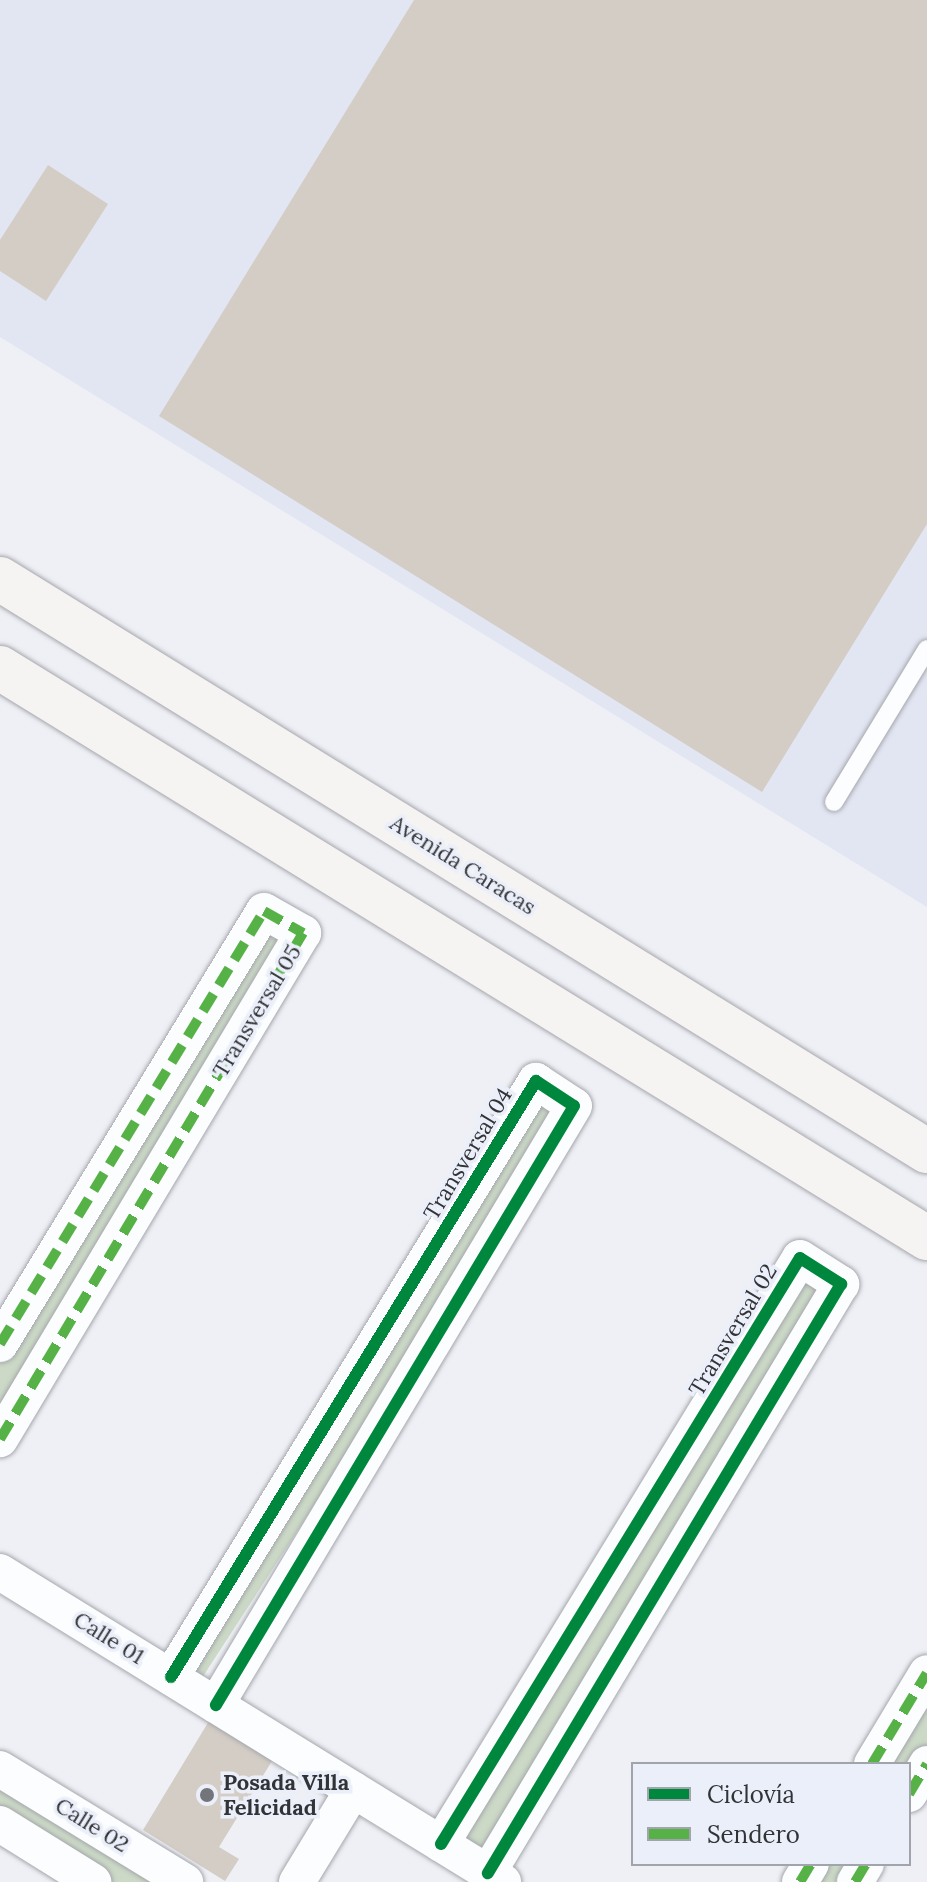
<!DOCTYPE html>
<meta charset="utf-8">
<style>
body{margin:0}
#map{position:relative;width:927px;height:1882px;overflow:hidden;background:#eef0f6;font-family:Lora,serif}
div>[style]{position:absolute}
.built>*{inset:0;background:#e2e6f3}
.green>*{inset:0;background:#cbd9c6;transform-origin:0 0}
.building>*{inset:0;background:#d3cdc5}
.roads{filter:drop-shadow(0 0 2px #a6a7ac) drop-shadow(0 0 2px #a6a7ac)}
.lane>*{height:18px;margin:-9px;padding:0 9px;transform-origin:9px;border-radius:9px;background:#fcfdfe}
.street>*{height:36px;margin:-18px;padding:0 18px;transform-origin:18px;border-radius:18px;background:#fcfdfe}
.secondary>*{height:44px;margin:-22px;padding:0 22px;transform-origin:22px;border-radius:22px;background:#f6f3f3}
.quiet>*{height:10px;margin-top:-5px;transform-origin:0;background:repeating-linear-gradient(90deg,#56b246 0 20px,transparent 0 30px)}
.cycleway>*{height:12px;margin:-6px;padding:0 6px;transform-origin:6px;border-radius:6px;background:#00873e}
.dots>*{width:22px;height:22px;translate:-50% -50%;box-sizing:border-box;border:4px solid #ebeff9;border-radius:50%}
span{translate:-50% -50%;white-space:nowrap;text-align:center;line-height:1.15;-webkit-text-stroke:7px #ebeff9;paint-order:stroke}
.street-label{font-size:22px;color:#323337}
.poi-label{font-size:22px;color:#323337;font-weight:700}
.left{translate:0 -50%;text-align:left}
.legend{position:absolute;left:631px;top:1762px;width:280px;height:104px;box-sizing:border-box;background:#ebeff9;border:2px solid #a1a4ab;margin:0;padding:10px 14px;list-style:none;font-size:24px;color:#323337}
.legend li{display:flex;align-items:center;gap:16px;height:40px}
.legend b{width:40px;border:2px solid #a1a4ab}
</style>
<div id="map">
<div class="built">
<i style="clip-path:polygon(0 0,927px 0,927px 907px,0 337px)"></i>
</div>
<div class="green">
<i style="clip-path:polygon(264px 911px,303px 933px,0 1439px,0 1344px)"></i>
<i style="left:536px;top:1081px;width:45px;height:699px;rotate:33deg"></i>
<i style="left:800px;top:1258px;width:49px;height:687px;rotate:32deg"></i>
<i style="clip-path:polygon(927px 1673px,927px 1764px,872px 1764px)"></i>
<i style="clip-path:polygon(0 1770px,182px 1882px,94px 1882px,0 1824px)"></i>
<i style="clip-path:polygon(811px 1864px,866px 1864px,855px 1882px,800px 1882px)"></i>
</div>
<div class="building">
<i style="clip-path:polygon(414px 0,927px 0,927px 524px,762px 792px,159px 416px)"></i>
<i style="clip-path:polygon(48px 165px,108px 204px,46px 301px,0 271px,0 240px)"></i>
<i style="clip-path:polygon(209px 1721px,272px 1761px,219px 1847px,239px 1859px,225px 1881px,143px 1830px)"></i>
</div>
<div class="roads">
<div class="lane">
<i style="left:834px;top:802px;width:179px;rotate:-58.7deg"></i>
</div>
<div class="street">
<i style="left:0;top:1344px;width:507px;rotate:-58.63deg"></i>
<i style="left:264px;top:911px;width:45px;rotate:29.4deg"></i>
<i style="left:303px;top:933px;width:590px;rotate:120.91deg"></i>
<i style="left:0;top:1572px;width:591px;rotate:31.65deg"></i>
<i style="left:171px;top:1677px;width:699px;rotate:-58.52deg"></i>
<i style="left:536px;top:1081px;width:45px;rotate:33.3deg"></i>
<i style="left:574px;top:1106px;width:698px;rotate:120.87deg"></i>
<i style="left:872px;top:1764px;width:106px;rotate:-58.9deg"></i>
<i style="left:0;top:1769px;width:217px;rotate:31.4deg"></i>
<i style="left:909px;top:1794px;width:35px;rotate:-59deg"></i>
<i style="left:0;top:1824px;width:110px;rotate:31.9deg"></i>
<i style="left:441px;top:1844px;width:687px;rotate:-58.51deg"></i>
<i style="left:800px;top:1258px;width:49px;rotate:32.4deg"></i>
<i style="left:841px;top:1284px;width:687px;rotate:120.94deg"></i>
<i style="left:297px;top:1882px;width:108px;rotate:-58.7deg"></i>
<i style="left:800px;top:1882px;width:21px;rotate:-59deg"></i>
<i style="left:855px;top:1882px;width:21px;rotate:-59deg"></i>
</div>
<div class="secondary">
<i style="left:0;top:579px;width:1089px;rotate:31.68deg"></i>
<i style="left:0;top:668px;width:1088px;rotate:31.59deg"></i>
</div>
</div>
<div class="quiet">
<i style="left:0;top:1344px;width:507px;rotate:-58.63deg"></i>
<i style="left:264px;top:911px;width:45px;rotate:29.4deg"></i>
<i style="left:303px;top:933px;width:590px;rotate:120.91deg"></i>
<i style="left:872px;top:1764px;width:106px;rotate:-58.9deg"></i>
<i style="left:909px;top:1794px;width:35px;rotate:-59deg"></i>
<i style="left:800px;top:1882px;width:21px;rotate:-59deg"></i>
<i style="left:855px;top:1882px;width:21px;rotate:-59deg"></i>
</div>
<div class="cycleway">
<i style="left:171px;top:1677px;width:699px;rotate:-58.52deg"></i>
<i style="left:536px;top:1081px;width:45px;rotate:33.3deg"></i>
<i style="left:574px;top:1106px;width:698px;rotate:120.87deg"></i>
<i style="left:441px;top:1844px;width:687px;rotate:-58.51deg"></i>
<i style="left:800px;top:1258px;width:49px;rotate:32.4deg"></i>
<i style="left:841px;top:1284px;width:687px;rotate:120.94deg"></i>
</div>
<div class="dots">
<i style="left:207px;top:1795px;background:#74757a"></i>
</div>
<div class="street-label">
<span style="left:463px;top:865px;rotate:32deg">Avenida Caracas</span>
<span style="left:257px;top:1011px;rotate:-59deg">Transversal 05</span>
<span style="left:468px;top:1154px;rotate:-59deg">Transversal 04</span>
<span style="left:733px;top:1330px;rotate:-59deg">Transversal 02</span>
<span style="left:109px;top:1638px;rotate:32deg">Calle 01</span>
<span style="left:92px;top:1825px;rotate:32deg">Calle 02</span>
</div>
<div class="poi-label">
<span class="left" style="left:223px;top:1795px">Posada Villa<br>Felicidad</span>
</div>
<ul class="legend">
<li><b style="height:10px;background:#00873e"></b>Ciclovía</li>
<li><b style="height:10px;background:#56b246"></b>Sendero</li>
</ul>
</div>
